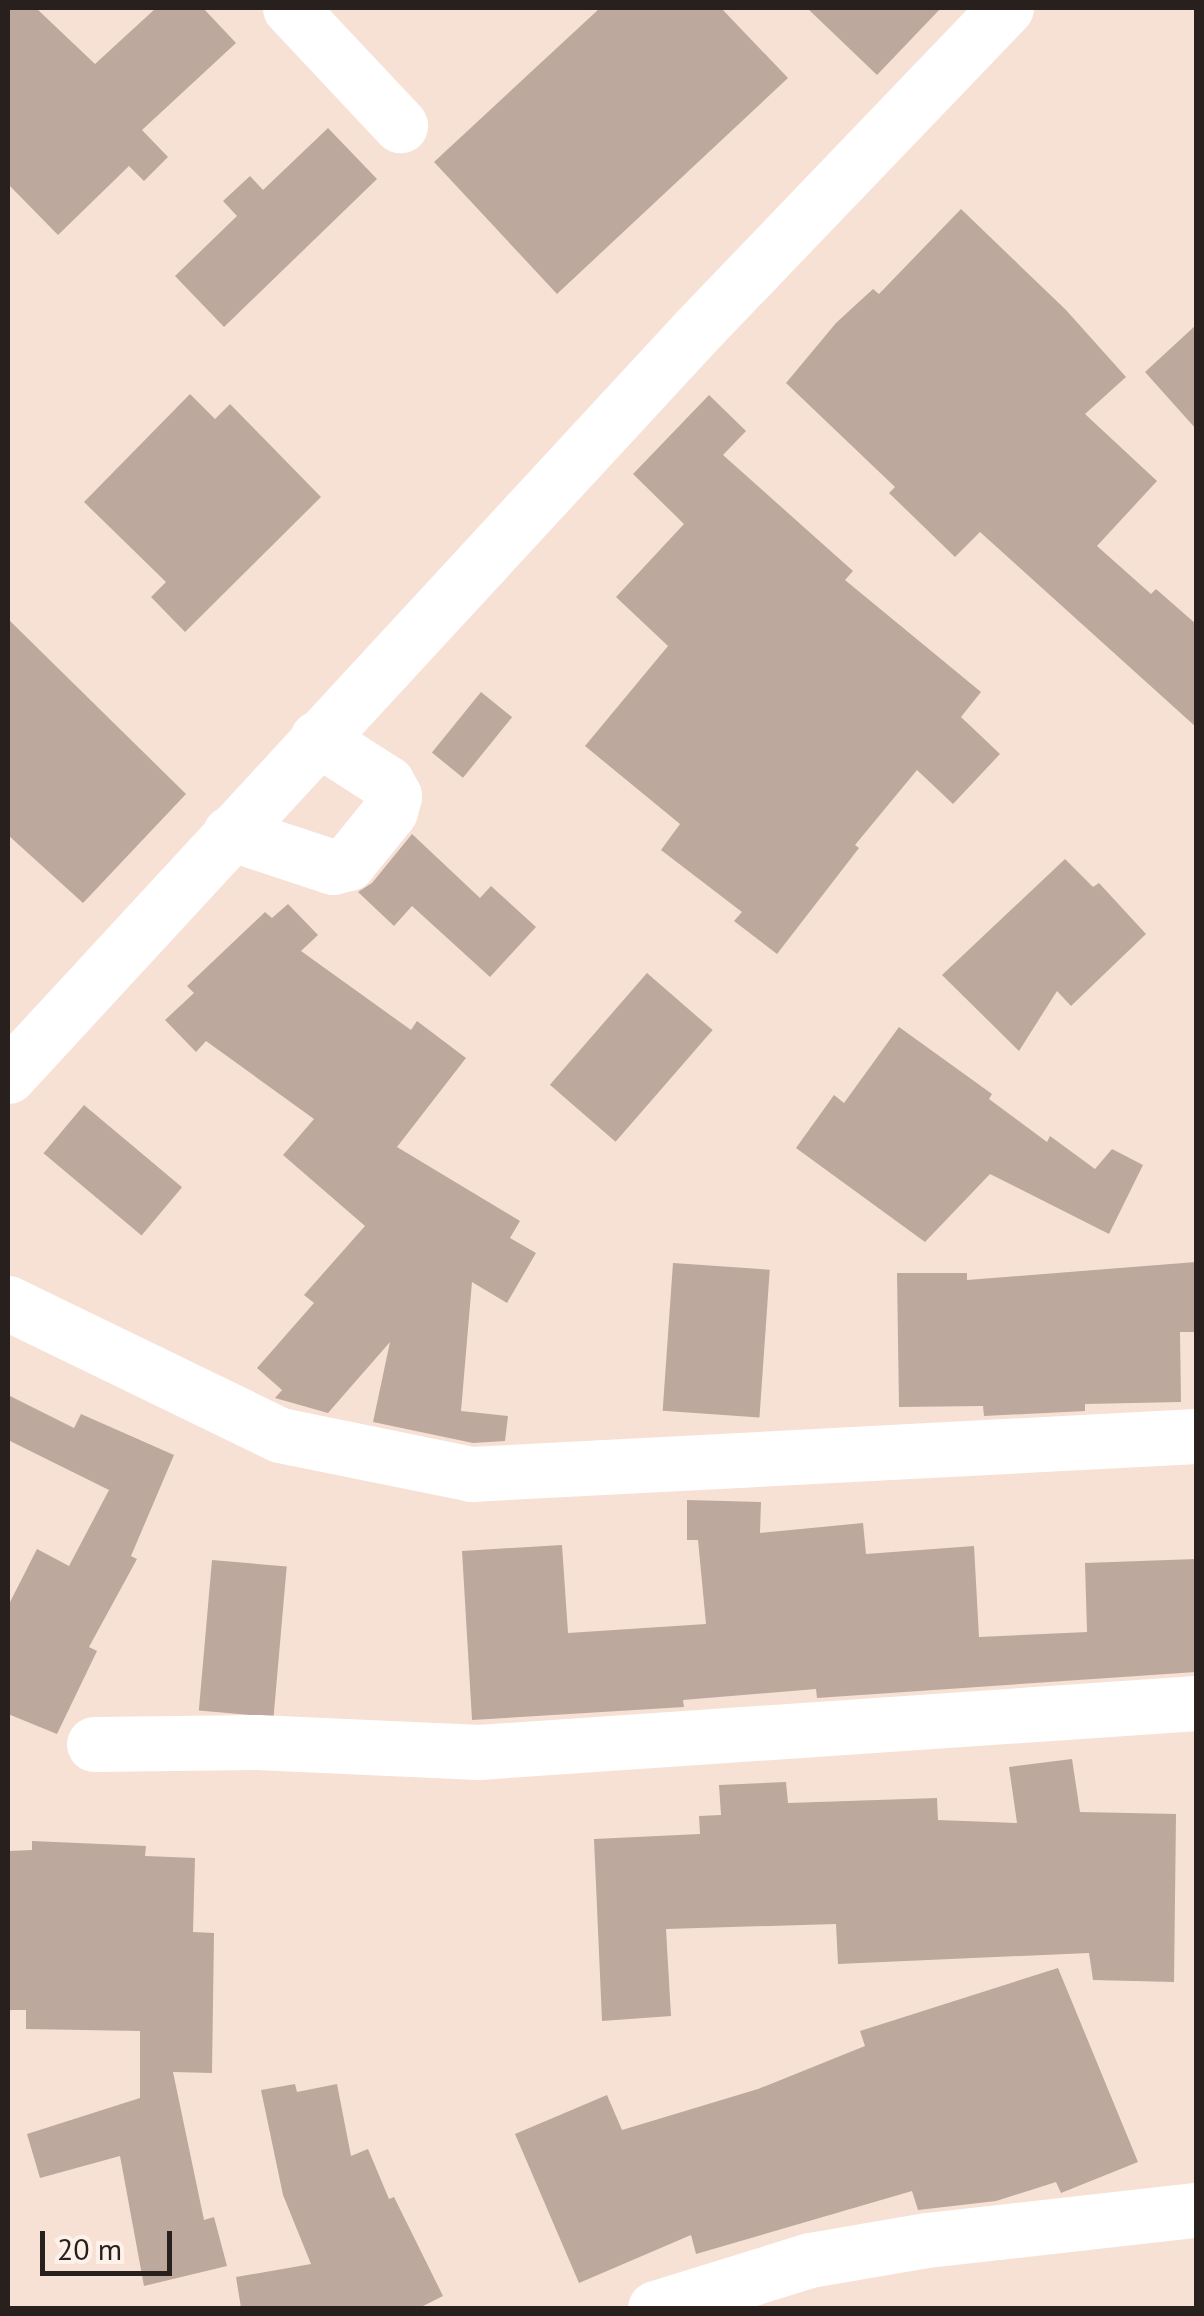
<!DOCTYPE html>
<style>
body{margin:0}
#map{position:relative;width:1204px;height:2316px;overflow:hidden;background:#f7e1d5;font-family:"PT Sans",sans-serif}
div>[style]{position:absolute}
.building>*{inset:0;background:#bda89d;transform-origin:0 0}
.minor>*{height:55px;margin:-27.5px;padding:0 27.5px;transform-origin:27.5px;border-radius:27.5px;background:#fff}
span{translate:-50% -50%;white-space:nowrap;text-align:center;line-height:1.15;-webkit-text-stroke:8px #fef1e9;paint-order:stroke}
.frame{position:absolute;inset:0;border:10px solid #28201c;pointer-events:none}
.scale{position:absolute;left:40px;top:2231px;width:132px;height:45px;box-sizing:border-box;border:5px solid #28201c;border-top:0;padding-left:12px;font-size:30px;line-height:35px;white-space:nowrap;color:#28201c;-webkit-text-stroke:8px #fef1e9;paint-order:stroke}
</style>
<div id="map">
<div class="building">
<i style="clip-path:polygon(8px 8px,36px 8px,95px 64px,156px 8px,203px 8px,236px 43px,142px 130px,168px 157px,144px 181px,129px 166px,58px 235px,8px 184px)"></i>
<i style="clip-path:polygon(600px 8px,721px 8px,788px 78px,557px 294px,434px 162px)"></i>
<i style="clip-path:polygon(807px 8px,941px 8px,877px 75px)"></i>
<i style="clip-path:polygon(328px 128px,377px 179px,224px 327px,175px 276px,237px 216px,223px 201px,250px 176px,263px 190px)"></i>
<i style="clip-path:polygon(961px 209px,1066px 310px,1126px 377px,1085px 414px,1157px 481px,1097px 546px,1151px 594px,1156px 589px,1196px 624px,1196px 727px,980px 532px,955px 557px,889px 493px,895px 487px,786px 383px,836px 323px,873px 289px,879px 294px)"></i>
<i style="clip-path:polygon(1196px 325px,1196px 429px,1145px 372px)"></i>
<i style="clip-path:polygon(190px 394px,215px 419px,230px 404px,321px 497px,185px 632px,151px 597px,166px 582px,84px 502px)"></i>
<i style="clip-path:polygon(709px 395px,746px 431px,723px 455px,853px 571px,845px 580px,981px 692px,961px 717px,1000px 754px,953px 804px,917px 770px,855px 845px,859px 848px,777px 954px,734px 921px,742px 912px,661px 850px,680px 824px,585px 746px,668px 646px,616px 597px,684px 524px,633px 474px)"></i>
<i style="clip-path:polygon(8px 619px,186px 794px,83px 903px,8px 835px)"></i>
<i style="left:481px;top:692px;width:40px;height:78px;rotate:39deg"></i>
<i style="clip-path:polygon(412px 834px,480px 898px,491px 886px,536px 927px,490px 977px,412px 906px,394px 926px,358px 892px,372px 883px)"></i>
<i style="clip-path:polygon(1065px 859px,1093px 887px,1099px 883px,1146px 934px,1071px 1006px,1057px 991px,1019px 1051px,942px 975px)"></i>
<i style="clip-path:polygon(288px 904px,318px 935px,301px 951px,411px 1030px,417px 1021px,466px 1058px,397px 1147px,520px 1221px,510px 1238px,536px 1253px,507px 1303px,472px 1282px,461px 1411px,508px 1416px,505px 1441px,473px 1443px,373px 1422px,390px 1342px,328px 1413px,275px 1398px,282px 1390px,257px 1368px,314px 1303px,304px 1295px,365px 1226px,283px 1155px,314px 1119px,206px 1041px,196px 1052px,165px 1020px,194px 993px,187px 986px,265px 912px,272px 918px)"></i>
<i style="left:647px;top:973px;width:87px;height:148px;rotate:41deg"></i>
<i style="clip-path:polygon(899px 1027px,992px 1094px,989px 1099px,1047px 1142px,1050px 1136px,1095px 1169px,1112px 1149px,1143px 1165px,1109px 1234px,990px 1174px,925px 1242px,796px 1148px,834px 1095px,844px 1103px)"></i>
<i style="left:84px;top:1105px;width:128px;height:63px;rotate:40deg"></i>
<i style="clip-path:polygon(1196px 1262px,1196px 1332px,1180px 1332px,1181px 1402px,1085px 1404px,1085px 1411px,984px 1416px,983px 1406px,899px 1407px,897px 1273px,967px 1273px,967px 1280px)"></i>
<i style="left:673px;top:1263px;width:97px;height:148px;rotate:4deg"></i>
<i style="clip-path:polygon(8px 1395px,74px 1428px,81px 1414px,174px 1455px,131px 1556px,137px 1559px,89px 1647px,97px 1651px,57px 1734px,8px 1714px,8px 1606px,37px 1549px,69px 1566px,109px 1490px,8px 1440px)"></i>
<i style="clip-path:polygon(687px 1500px,761px 1502px,760px 1533px,863px 1523px,866px 1554px,974px 1546px,979px 1637px,1087px 1632px,1085px 1563px,1196px 1559px,1196px 1672px,817px 1698px,816px 1689px,683px 1700px,684px 1707px,472px 1720px,462px 1551px,562px 1545px,568px 1633px,706px 1624px,698px 1540px,687px 1540px)"></i>
<i style="left:212px;top:1560px;width:75px;height:151px;rotate:5deg"></i>
<i style="clip-path:polygon(1072px 1759px,1080px 1812px,1176px 1814px,1174px 1982px,1093px 1980px,1089px 1953px,838px 1964px,836px 1924px,666px 1929px,671px 2016px,602px 2021px,594px 1839px,700px 1834px,699px 1816px,721px 1815px,719px 1785px,786px 1782px,788px 1803px,937px 1798px,938px 1820px,1017px 1823px,1009px 1767px)"></i>
<i style="clip-path:polygon(32px 1841px,146px 1846px,145px 1856px,195px 1858px,193px 1932px,214px 1933px,212px 2073px,173px 2072px,204px 2220px,214px 2217px,227px 2266px,144px 2286px,120px 2156px,40px 2178px,27px 2134px,140px 2098px,140px 2031px,26px 2029px,26px 2010px,8px 2010px,8px 1851px,32px 1850px)"></i>
<i style="clip-path:polygon(1058px 1968px,1138px 2162px,1061px 2193px,1056px 2182px,996px 2201px,918px 2210px,912px 2191px,696px 2254px,691px 2235px,579px 2283px,515px 2134px,607px 2095px,622px 2130px,758px 2089px,865px 2046px,860px 2031px)"></i>
<i style="clip-path:polygon(295px 2084px,297px 2092px,337px 2084px,351px 2156px,368px 2149px,389px 2199px,394px 2197px,443px 2296px,419px 2308px,241px 2308px,236px 2277px,311px 2264px,283px 2195px,261px 2090px)"></i>
</div>
<div class="minor">
<i style="left:290px;top:8px;width:161px;rotate:46.8deg"></i>
<i style="left:230px;top:833px;width:108px;rotate:18.3deg"></i>
<i style="left:333px;top:867px;width:16px;rotate:-15deg"></i>
<i style="left:348px;top:863px;width:67px;rotate:-51.1deg"></i>
<i style="left:390px;top:811px;width:16px;rotate:-75deg"></i>
<i style="left:394px;top:796px;width:15px;rotate:-118deg"></i>
<i style="left:387px;top:783px;width:83px;rotate:-147.3deg"></i>
<i style="left:8px;top:1076px;width:1014px;rotate:-47.28deg"></i>
<i style="left:696px;top:331px;width:448px;rotate:-46.2deg"></i>
<i style="left:8px;top:1303px;width:302px;rotate:25.9deg"></i>
<i style="left:280px;top:1435px;width:195px;rotate:11.5deg"></i>
<i style="left:471px;top:1474px;width:726px;rotate:-3deg"></i>
<i style="left:94px;top:1744px;width:163px;rotate:-0.7deg"></i>
<i style="left:257px;top:1742px;width:222px;rotate:2.6deg"></i>
<i style="left:479px;top:1752px;width:719px;rotate:-3.91deg"></i>
<i style="left:655px;top:2308px;width:162px;rotate:-17.2deg"></i>
<i style="left:810px;top:2260px;width:119px;rotate:-9.7deg"></i>
<i style="left:927px;top:2240px;width:271px;rotate:-6.4deg"></i>
</div>
<div class="frame"></div>
<div class="scale">20 m</div>
</div>
